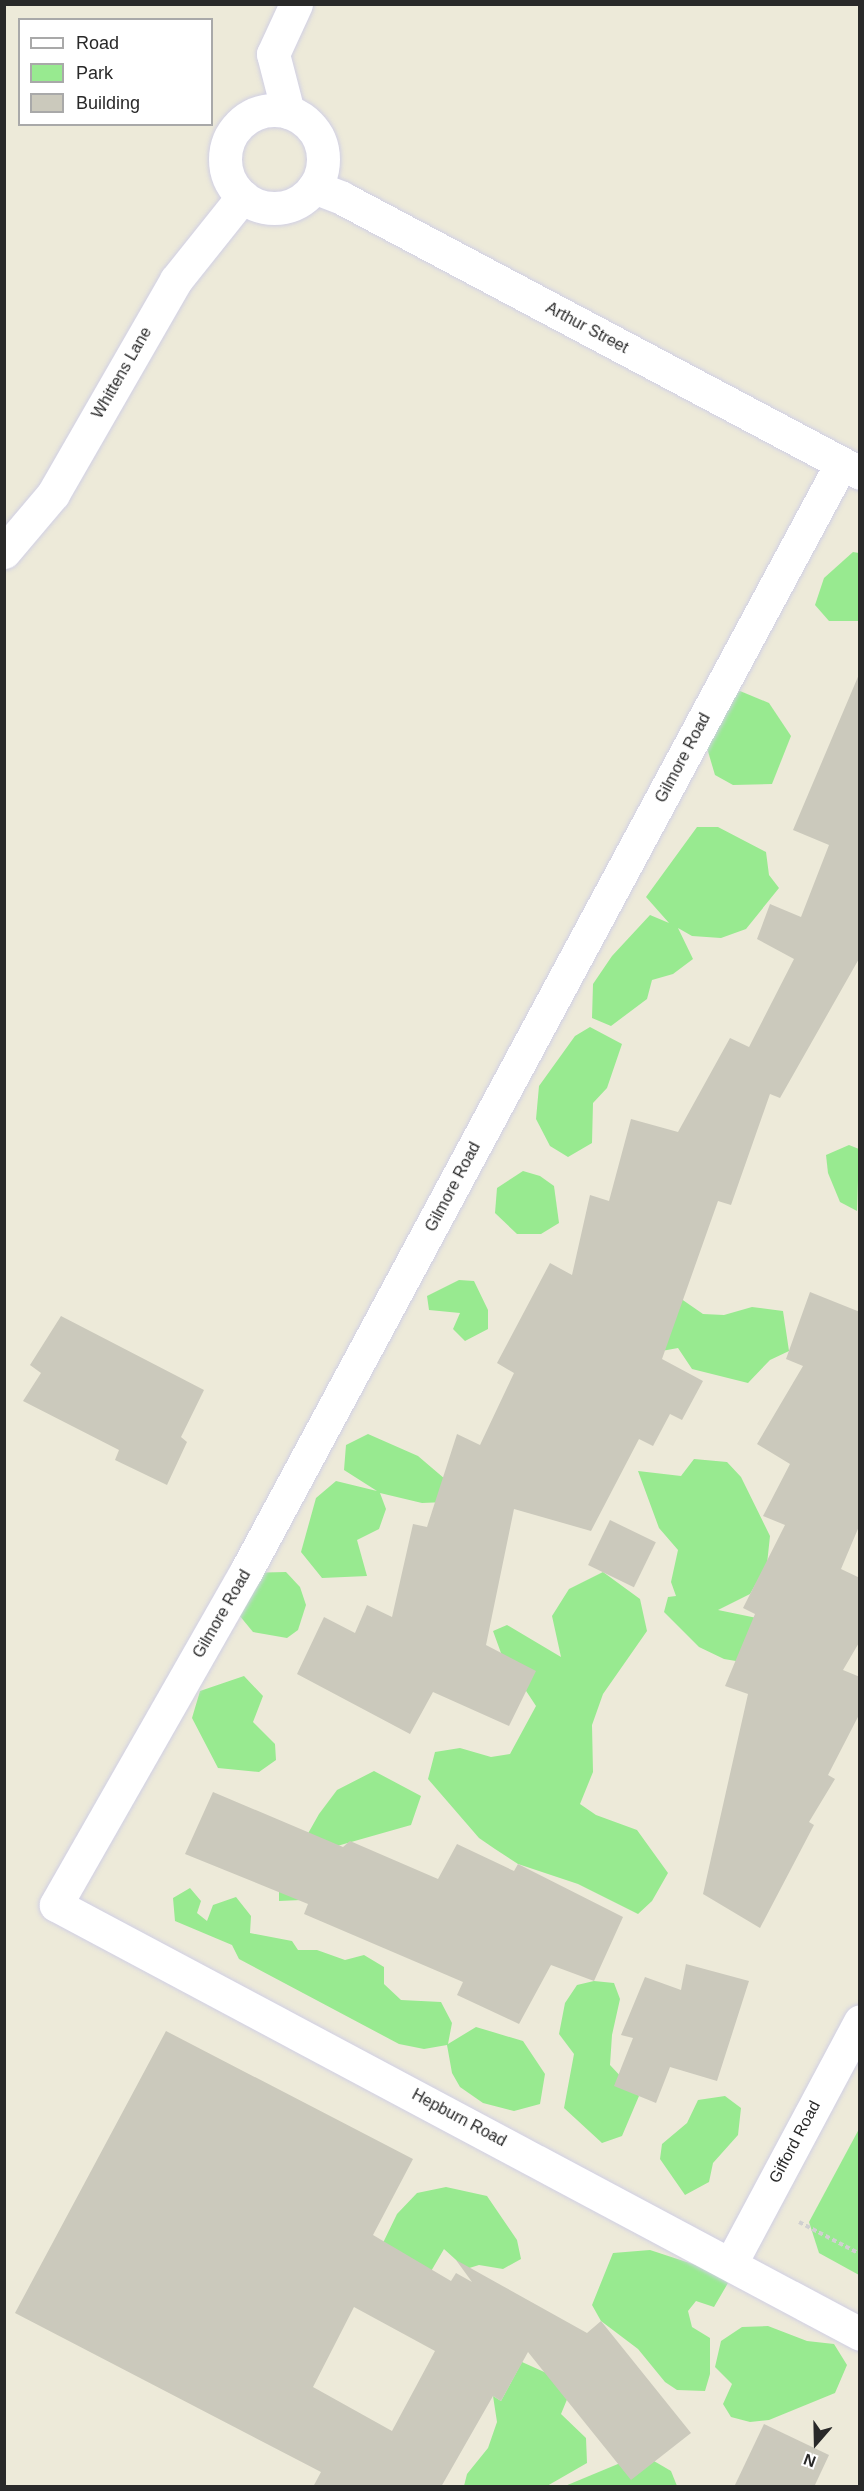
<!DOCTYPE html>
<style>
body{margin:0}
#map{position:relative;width:864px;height:2491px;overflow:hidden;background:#edead9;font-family:Arial,sans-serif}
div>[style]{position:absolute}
.green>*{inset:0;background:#98ea90}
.building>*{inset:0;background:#cbc9bc;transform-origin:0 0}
.path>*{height:4px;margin-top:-2px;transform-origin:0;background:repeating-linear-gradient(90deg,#d0d0d0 0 4.5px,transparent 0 7.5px)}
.roads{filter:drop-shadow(0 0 2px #d0cfe4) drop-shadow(0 0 2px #d0cfe4)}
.minor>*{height:33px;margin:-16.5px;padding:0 16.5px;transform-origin:16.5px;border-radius:16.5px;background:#fff}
.minor>.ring{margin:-16.5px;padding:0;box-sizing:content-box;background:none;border:33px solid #fff;border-radius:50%}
span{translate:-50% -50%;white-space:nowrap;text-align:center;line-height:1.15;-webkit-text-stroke:5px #fff;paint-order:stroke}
.street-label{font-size:16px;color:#292929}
.frame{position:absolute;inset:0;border:6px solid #292929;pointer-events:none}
.legend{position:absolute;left:18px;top:18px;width:195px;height:108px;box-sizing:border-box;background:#fff;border:2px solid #a9a9a9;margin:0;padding:8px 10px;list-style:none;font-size:18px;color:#292929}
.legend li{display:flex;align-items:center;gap:12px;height:30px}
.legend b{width:30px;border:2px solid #a9a9a9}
.north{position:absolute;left:786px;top:2413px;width:60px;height:60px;-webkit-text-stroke:4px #fff;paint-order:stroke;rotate:200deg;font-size:16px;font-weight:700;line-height:24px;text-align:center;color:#292929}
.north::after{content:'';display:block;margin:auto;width:21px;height:27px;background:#292929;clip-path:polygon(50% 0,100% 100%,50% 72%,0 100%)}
</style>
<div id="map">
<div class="green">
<i style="clip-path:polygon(853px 552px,859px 553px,859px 621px,829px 621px,815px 605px,824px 578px)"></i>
<i style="clip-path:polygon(740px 691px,769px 703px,791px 736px,772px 784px,733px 785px,715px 775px,704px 738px,718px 709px)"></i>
<i style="clip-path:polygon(697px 827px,718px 827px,766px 852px,769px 875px,779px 888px,746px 929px,721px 938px,692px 936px,678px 928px,693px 959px,673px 974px,652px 980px,647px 999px,611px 1026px,592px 1018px,593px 984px,612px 956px,650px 915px,669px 923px,646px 897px)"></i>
<i style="clip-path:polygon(590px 1027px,622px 1044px,607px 1088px,593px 1103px,592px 1143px,568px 1157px,550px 1146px,536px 1119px,539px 1086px,575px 1036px)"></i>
<i style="clip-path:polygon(849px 1145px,859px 1149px,857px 1211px,840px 1202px,828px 1173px,826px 1155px)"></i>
<i style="clip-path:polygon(523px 1171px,540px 1176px,554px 1186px,559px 1223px,541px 1234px,517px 1234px,495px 1213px,497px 1188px)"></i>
<i style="clip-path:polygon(459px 1280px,474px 1281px,488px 1310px,488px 1329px,465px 1341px,453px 1329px,460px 1313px,429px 1310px,427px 1296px)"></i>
<i style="clip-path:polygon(664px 1287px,703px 1314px,724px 1315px,752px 1307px,783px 1311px,789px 1351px,770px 1360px,748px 1383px,692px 1369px,678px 1348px,645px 1354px)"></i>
<i style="clip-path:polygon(368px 1434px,418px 1456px,452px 1485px,445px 1502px,422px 1503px,380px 1493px,386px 1509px,379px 1529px,357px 1540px,367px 1576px,322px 1578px,301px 1552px,316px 1498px,336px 1481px,377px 1491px,344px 1470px,346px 1445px)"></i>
<i style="clip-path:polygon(694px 1459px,727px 1462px,741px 1477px,770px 1536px,767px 1564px,750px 1594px,718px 1610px,771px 1621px,777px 1668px,724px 1659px,699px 1647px,664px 1612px,668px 1597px,676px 1596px,671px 1582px,678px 1550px,659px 1528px,638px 1471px,681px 1476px)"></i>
<i style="clip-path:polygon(286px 1572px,300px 1587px,306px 1605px,298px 1630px,287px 1638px,253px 1632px,239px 1615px,245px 1573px)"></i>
<i style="clip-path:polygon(603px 1572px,640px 1599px,647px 1631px,603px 1694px,592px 1725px,593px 1772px,580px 1804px,596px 1815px,637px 1830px,668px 1873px,652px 1901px,638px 1914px,578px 1884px,518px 1864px,495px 1849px,479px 1838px,428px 1779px,435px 1752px,460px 1748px,491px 1757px,510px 1754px,536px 1706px,501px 1653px,493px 1631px,507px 1625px,561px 1657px,552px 1616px,569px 1589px)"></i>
<i style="clip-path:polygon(244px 1676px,263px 1696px,253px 1722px,275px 1744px,276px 1760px,259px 1772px,218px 1768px,192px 1718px,200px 1691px)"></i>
<i style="clip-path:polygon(374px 1771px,421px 1796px,411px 1825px,330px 1848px,301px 1900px,279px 1901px,279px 1885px,319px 1814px,337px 1790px)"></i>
<i style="clip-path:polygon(190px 1888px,201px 1901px,197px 1913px,207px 1921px,213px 1905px,236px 1897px,251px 1916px,250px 1933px,292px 1941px,298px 1950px,317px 1950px,345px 1960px,364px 1955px,384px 1967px,384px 1984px,401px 2000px,441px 2002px,452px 2023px,448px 2044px,476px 2027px,523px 2041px,545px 2074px,540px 2104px,514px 2111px,483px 2103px,460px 2087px,452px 2073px,447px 2045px,424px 2049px,399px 2044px,239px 1959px,232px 1945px,175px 1921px,173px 1898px)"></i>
<i style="clip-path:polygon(594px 1981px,614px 1983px,620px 1999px,612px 2035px,610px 2065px,639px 2096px,622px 2136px,602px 2143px,564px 2108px,574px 2054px,559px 2034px,565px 2003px,577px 1985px)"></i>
<i style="clip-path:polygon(725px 2096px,741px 2108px,738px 2135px,713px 2163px,709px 2182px,685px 2195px,660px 2159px,662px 2144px,687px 2123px,698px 2100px)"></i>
<i style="clip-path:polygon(859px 2129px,859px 2275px,819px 2253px,809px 2222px)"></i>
<i style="clip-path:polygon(446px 2187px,487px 2196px,517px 2240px,521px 2259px,503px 2269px,479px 2265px,466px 2269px,444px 2249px,416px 2297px,381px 2247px,397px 2214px,417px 2193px)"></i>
<i style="clip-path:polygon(650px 2250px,714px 2271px,728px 2283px,714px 2307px,696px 2301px,688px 2311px,692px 2327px,710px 2338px,710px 2374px,705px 2391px,677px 2390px,665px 2382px,638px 2349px,601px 2321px,592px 2305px,613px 2253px)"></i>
<i style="clip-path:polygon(768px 2326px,807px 2341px,834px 2344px,847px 2365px,835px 2393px,769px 2420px,750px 2422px,731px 2417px,723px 2404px,732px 2384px,715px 2367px,721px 2341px,742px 2327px)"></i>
<i style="clip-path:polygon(522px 2362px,573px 2385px,561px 2414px,586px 2438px,587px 2463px,547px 2486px,464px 2486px,467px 2474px,488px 2448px,497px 2422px,493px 2396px,501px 2401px)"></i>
<i style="clip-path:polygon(642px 2454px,671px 2471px,677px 2486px,565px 2486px)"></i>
</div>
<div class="building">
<i style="clip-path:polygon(860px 672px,860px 957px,780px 1098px,770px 1094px,731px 1205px,718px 1201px,662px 1359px,703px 1381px,682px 1420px,670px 1414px,653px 1446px,639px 1439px,591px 1531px,514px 1509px,486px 1645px,536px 1671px,509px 1726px,433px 1692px,410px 1734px,297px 1674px,324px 1617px,355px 1633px,367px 1605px,392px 1617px,413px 1524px,427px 1527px,457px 1434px,480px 1445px,514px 1373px,497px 1363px,550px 1263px,572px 1275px,590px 1195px,609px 1201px,631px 1119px,678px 1132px,730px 1038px,749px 1047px,794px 959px,757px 939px,770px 904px,801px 917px,829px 845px,793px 830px)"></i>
<i style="clip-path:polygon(810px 1292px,860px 1312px,860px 1524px,841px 1569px,860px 1578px,860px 1641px,843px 1670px,860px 1677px,860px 1713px,828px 1775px,835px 1779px,809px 1822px,814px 1825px,760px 1928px,703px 1894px,748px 1694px,725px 1686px,755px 1614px,743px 1608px,785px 1525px,763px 1516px,790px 1464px,757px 1444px,803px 1366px,786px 1359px)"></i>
<i style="clip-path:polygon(61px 1316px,204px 1390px,181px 1437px,187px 1442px,167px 1485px,115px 1460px,119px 1450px,23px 1401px,41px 1373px,30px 1365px)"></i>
<i style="left:610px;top:1520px;width:51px;height:50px;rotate:26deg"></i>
<i style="clip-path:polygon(213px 1792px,343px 1847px,350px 1841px,438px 1879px,457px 1844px,514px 1871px,518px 1864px,623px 1917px,594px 1981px,551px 1965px,519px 2024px,457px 1995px,463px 1982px,304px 1914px,308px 1904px,185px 1854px)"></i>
<i style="clip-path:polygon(686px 1964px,749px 1981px,717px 2081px,670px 2067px,656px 2103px,614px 2086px,633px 2038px,621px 2035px,645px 1977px,681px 1990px)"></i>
<i style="clip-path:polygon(evenodd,166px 2031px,413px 2159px,373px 2235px,451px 2281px,456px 2273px,472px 2282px,456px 2260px,587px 2333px,601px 2321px,691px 2433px,631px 2480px,528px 2352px,501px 2401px,493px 2396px,441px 2487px,313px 2487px,321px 2472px,15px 2313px,166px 2031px,354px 2307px,435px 2351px,392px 2431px,313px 2387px,354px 2307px)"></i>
<i style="clip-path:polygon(764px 2424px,829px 2455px,814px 2487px,734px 2487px)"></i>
</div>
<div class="path">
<i style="left:799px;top:2222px;width:69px;rotate:27.7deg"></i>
</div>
<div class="roads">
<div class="minor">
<i class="ring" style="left:225px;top:110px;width:65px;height:65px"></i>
<i style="left:288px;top:112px;width:60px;rotate:-104.5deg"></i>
<i style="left:273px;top:54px;width:55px;rotate:-65.3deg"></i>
<i style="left:314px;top:187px;width:30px;rotate:21deg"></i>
<i style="left:342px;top:198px;width:586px;rotate:27.96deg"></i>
<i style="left:841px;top:464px;width:1259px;rotate:118.25deg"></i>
<i style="left:245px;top:1573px;width:382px;rotate:119.7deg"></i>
<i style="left:56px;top:1905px;width:911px;rotate:28.08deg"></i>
<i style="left:4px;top:552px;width:76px;rotate:-49.8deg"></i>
<i style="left:53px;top:494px;width:247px;rotate:-60.1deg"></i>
<i style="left:176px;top:280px;width:107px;rotate:-51.4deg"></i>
<i style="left:731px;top:2263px;width:274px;rotate:-61.9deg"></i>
</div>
</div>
<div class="street-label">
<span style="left:587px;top:328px;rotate:28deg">Arthur Street</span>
<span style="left:122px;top:373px;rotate:-60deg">Whittens Lane</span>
<span style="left:683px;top:758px;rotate:-62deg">Gilmore Road</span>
<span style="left:453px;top:1187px;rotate:-62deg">Gilmore Road</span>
<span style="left:222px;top:1614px;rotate:-60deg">Gilmore Road</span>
<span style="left:459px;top:2118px;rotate:28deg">Hepburn Road</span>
<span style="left:795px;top:2142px;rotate:-62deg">Gifford Road</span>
</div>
<div class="frame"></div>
<ul class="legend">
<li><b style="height:8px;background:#fff"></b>Road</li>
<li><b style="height:16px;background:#98ea90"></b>Park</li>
<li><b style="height:16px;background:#cbc9bc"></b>Building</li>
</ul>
<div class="north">N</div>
</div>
